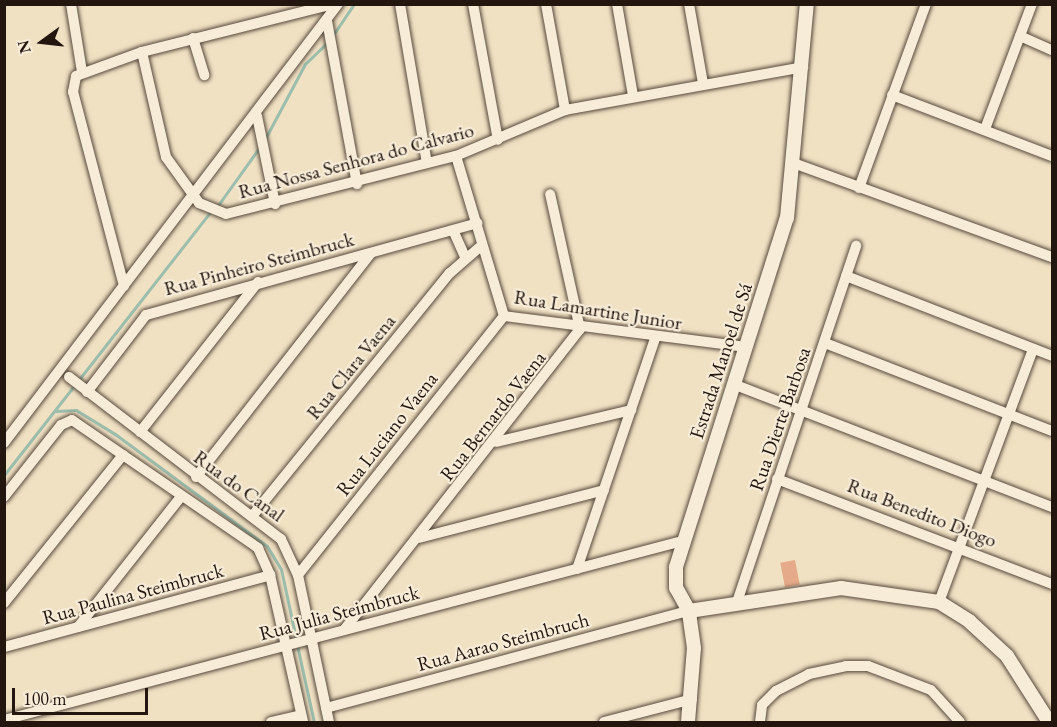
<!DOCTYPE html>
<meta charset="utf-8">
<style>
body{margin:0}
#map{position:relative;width:1057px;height:727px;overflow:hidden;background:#f1e1c3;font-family:"EB Garamond",serif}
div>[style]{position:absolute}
.stream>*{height:3px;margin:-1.5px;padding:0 1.5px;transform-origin:1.5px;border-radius:1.5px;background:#9cbead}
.building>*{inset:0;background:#e5aa89;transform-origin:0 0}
.roads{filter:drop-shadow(0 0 2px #56493c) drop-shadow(0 0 2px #56493c)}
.street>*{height:10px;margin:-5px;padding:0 5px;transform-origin:5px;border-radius:5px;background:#f6ecd8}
.secondary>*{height:14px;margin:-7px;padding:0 7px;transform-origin:7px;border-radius:7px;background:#f6ecd8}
span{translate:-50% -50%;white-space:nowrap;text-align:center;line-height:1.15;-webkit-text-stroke:4.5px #f6ecd8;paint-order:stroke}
.street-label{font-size:20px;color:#23160f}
.frame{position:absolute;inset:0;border:6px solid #23160f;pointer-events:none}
.north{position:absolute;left:12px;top:12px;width:60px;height:60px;-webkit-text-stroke:4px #f6ecd8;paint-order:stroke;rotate:255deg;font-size:16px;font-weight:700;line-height:24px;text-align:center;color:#23160f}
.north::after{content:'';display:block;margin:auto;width:21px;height:27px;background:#23160f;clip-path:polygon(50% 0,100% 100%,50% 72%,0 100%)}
.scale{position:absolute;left:12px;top:688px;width:136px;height:27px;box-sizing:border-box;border:3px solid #23160f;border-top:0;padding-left:8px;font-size:18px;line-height:21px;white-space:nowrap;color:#23160f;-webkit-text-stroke:4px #f6ecd8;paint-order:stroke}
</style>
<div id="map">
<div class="stream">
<i style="left:333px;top:35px;width:37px;rotate:-56deg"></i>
<i style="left:266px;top:137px;width:83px;rotate:-61.9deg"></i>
<i style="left:305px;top:64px;width:30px;rotate:-44deg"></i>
<i style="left:216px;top:208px;width:74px;rotate:-54.4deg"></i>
<i style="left:56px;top:411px;width:20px;rotate:-3deg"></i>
<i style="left:76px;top:410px;width:46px;rotate:31.6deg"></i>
<i style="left:115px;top:434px;width:189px;rotate:36.4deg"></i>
<i style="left:267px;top:546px;width:27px;rotate:59deg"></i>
<i style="left:281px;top:569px;width:72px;rotate:77.9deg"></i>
<i style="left:4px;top:475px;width:334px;rotate:-51.9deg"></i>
<i style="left:297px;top:645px;width:79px;rotate:77.6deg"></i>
</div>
<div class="building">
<i style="left:795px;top:560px;width:25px;height:15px;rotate:79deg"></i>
</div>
<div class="roads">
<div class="street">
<i style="left:71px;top:4px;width:69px;rotate:80.8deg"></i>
<i style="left:400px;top:4px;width:161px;rotate:80.4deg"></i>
<i style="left:473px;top:4px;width:138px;rotate:79.6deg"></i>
<i style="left:546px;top:4px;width:108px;rotate:79.8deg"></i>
<i style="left:617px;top:4px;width:93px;rotate:80.1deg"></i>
<i style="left:689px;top:4px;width:80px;rotate:80deg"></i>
<i style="left:327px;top:21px;width:166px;rotate:79.6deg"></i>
<i style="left:1020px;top:36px;width:35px;rotate:24deg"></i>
<i style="left:193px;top:38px;width:39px;rotate:73deg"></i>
<i style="left:142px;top:52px;width:108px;rotate:77.1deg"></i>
<i style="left:166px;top:157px;width:57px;rotate:54.3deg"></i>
<i style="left:199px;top:203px;width:29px;rotate:22deg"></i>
<i style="left:226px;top:214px;width:237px;rotate:-14.2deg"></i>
<i style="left:456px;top:156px;width:118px;rotate:-22.9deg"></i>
<i style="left:565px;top:110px;width:242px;rotate:-10.2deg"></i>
<i style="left:892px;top:95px;width:171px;rotate:20.9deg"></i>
<i style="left:257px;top:116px;width:90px;rotate:78.4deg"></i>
<i style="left:985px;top:129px;width:134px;rotate:-69.4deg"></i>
<i style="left:456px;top:156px;width:167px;rotate:73.3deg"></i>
<i style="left:796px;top:164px;width:272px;rotate:20deg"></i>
<i style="left:859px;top:188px;width:196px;rotate:-70deg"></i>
<i style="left:453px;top:230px;width:30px;rotate:66deg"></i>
<i style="left:846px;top:276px;width:221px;rotate:21.2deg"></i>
<i style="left:124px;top:286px;width:201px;rotate:-104.7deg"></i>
<i style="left:73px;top:92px;width:16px;rotate:-79deg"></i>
<i style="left:76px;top:76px;width:70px;rotate:-20deg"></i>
<i style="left:142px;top:52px;width:197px;rotate:-14.1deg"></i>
<i style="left:504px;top:316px;width:243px;rotate:7.3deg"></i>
<i style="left:825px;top:343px;width:243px;rotate:21.2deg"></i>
<i style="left:69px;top:377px;width:267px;rotate:37.4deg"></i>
<i style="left:281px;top:539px;width:40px;rotate:65deg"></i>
<i style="left:298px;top:575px;width:150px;rotate:78.1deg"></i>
<i style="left:733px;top:384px;width:342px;rotate:21.1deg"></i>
<i style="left:87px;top:392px;width:97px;rotate:-52.5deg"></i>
<i style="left:146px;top:315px;width:344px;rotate:-15.5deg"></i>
<i style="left:140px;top:432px;width:191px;rotate:-51.8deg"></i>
<i style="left:496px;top:442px;width:139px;rotate:-13.3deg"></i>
<i style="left:4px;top:443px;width:552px;rotate:-52.74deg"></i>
<i style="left:196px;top:477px;width:284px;rotate:-52deg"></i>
<i style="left:777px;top:479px;width:294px;rotate:20.9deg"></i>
<i style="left:4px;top:497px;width:92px;rotate:-51.6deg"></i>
<i style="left:61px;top:425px;width:12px;rotate:-24deg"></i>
<i style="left:72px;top:420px;width:226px;rotate:34.5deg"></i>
<i style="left:258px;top:548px;width:30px;rotate:66deg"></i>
<i style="left:270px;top:575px;width:151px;rotate:77.3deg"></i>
<i style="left:253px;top:515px;width:312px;rotate:-50.9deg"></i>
<i style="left:450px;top:273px;width:41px;rotate:-41.1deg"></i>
<i style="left:419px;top:538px;width:191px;rotate:-14.5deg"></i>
<i style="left:577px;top:569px;width:243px;rotate:-71.3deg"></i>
<i style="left:298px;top:575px;width:331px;rotate:-51.5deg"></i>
<i style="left:939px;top:602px;width:270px;rotate:-69.6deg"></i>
<i style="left:4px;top:603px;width:190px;rotate:-51.2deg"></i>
<i style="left:736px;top:605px;width:379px;rotate:-71.5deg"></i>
<i style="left:78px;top:627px;width:164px;rotate:-51.7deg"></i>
<i style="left:344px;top:630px;width:382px;rotate:-51.9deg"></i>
<i style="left:580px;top:329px;width:138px;rotate:-102.5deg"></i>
<i style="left:4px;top:647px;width:276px;rotate:-15.1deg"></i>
<i style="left:326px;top:708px;width:376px;rotate:-15deg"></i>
<i style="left:4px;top:720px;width:701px;rotate:-14.79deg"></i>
<i style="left:271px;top:722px;width:31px;rotate:-13deg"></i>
<i style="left:604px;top:722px;width:91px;rotate:-14.6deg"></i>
<i style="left:760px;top:722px;width:17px;rotate:-83deg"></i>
<i style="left:762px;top:705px;width:20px;rotate:-45deg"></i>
<i style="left:776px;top:691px;width:37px;rotate:-27deg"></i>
<i style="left:809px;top:674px;width:38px;rotate:-12deg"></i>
<i style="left:846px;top:666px;width:22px"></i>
<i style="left:868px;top:666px;width:67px;rotate:20.9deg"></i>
<i style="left:931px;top:690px;width:43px;rotate:47.8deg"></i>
</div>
<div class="secondary">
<i style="left:689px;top:611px;width:154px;rotate:-8.6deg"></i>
<i style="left:841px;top:588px;width:99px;rotate:8.1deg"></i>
<i style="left:939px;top:602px;width:36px;rotate:32deg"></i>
<i style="left:969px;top:621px;width:52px;rotate:42.6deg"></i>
<i style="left:1007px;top:656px;width:78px;rotate:57.5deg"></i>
<i style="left:688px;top:722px;width:74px;rotate:-85.4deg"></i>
<i style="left:694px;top:648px;width:37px;rotate:-98deg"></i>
<i style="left:689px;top:611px;width:26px;rotate:-119deg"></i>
<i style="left:676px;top:588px;width:21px;rotate:-90deg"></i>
<i style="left:676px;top:567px;width:366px;rotate:-72.4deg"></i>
<i style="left:787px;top:218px;width:215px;rotate:-84.7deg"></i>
</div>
</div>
<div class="street-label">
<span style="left:356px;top:161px;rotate:-15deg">Rua Nossa Senhora do Calvario</span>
<span style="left:259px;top:264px;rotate:-15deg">Rua Pinheiro Steimbruck</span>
<span style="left:598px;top:310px;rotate:9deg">Rua Lamartine Junior</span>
<span style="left:721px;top:361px;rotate:-72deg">Estrada Manoel de Sá</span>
<span style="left:351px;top:367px;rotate:-51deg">Rua Clara Vaena</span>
<span style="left:493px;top:416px;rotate:-52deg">Rua Bernardo Vaena</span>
<span style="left:780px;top:419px;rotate:-71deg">Rua Dierte Barbosa</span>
<span style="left:387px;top:434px;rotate:-52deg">Rua Luciano Vaena</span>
<span style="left:239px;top:486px;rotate:36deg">Rua do Canal</span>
<span style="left:922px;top:513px;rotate:21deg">Rua Benedito Diogo</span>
<span style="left:133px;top:594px;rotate:-15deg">Rua Paulina Steimbruck</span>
<span style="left:339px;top:613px;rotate:-15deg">Rua Julia Steimbruck</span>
<span style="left:503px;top:642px;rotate:-15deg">Rua Aarao Steimbruch</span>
</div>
<div class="frame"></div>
<div class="north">N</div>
<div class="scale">100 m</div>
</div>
